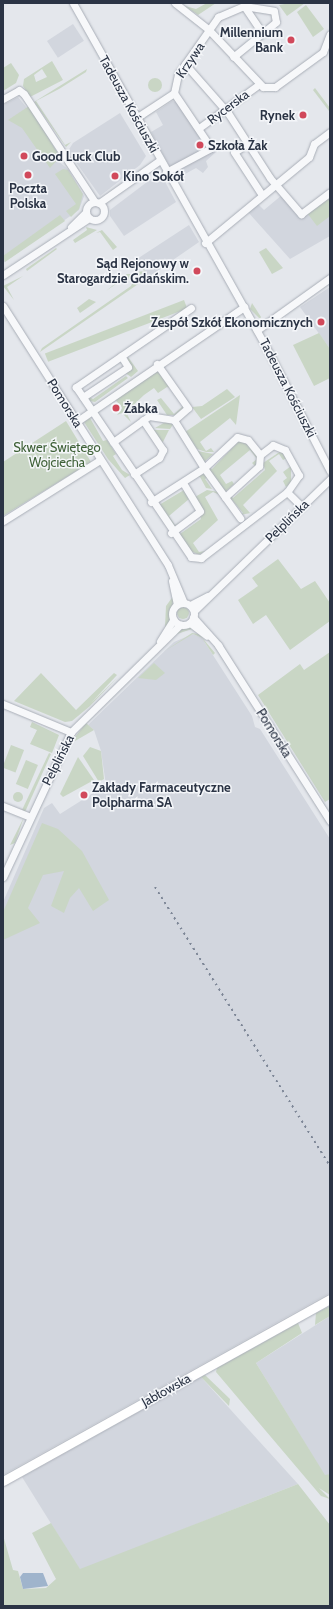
<!DOCTYPE html>
<meta charset="utf-8">
<style>
body{margin:0}
#map{position:relative;width:333px;height:1609px;overflow:hidden;background:#e4e7ec;font-family:Cabin,sans-serif}
div>[style]{position:absolute}
.built>*{inset:0;background:#d2d6de;transform-origin:0 0}
.green>*{inset:0;background:#c9d6c5;transform-origin:0 0}
.round{border-radius:50%}
.water>*{inset:0;background:#9fb4cc}
.roads{filter:drop-shadow(0 0 1px #a9aeb7) drop-shadow(0 0 1px #a9aeb7)}
.minor>*{height:7px;margin:-3.5px;padding:0 3.5px;transform-origin:3.5px;border-radius:3.5px;background:#f7f8fa}
.minor>.ring{margin:-3.5px;padding:0;box-sizing:content-box;background:none;border:7px solid #f7f8fa;border-radius:50%}
.major>*{height:9px;margin:-4.5px;padding:0 4.5px;transform-origin:4.5px;border-radius:4.5px;background:#fff}
.rail>*{height:2px;margin-top:-1px;transform-origin:0;background:repeating-linear-gradient(90deg,#7d8696 0 2px,transparent 0 6px)}
.dots>*{width:11px;height:11px;translate:-50% -50%;box-sizing:border-box;border:2px solid #f4f6f9;border-radius:50%}
span{translate:-50% -50%;white-space:nowrap;text-align:center;line-height:1.15;-webkit-text-stroke:3px #f4f6f9;paint-order:stroke}
.poi-label{font-size:13px;color:#2b3445;font-weight:700}
.right{translate:-100% -50%;text-align:right}
.left{translate:0 -50%;text-align:left}
.street-label{font-size:13px;color:#2b3445}
.park-label{font-size:13px;color:#3f6138}
.frame{position:absolute;inset:0;border:4px solid #2b3445;pointer-events:none}
</style>
<div id="map">
<div class="built">
<i style="left:73px;top:24px;width:20px;height:31px;rotate:57deg"></i>
<i style="clip-path:polygon(18px 97px,42px 127px,60px 157px,58px 161px,69px 170px,84px 196px,79px 210px,3px 263px,3px 105px)"></i>
<i style="clip-path:polygon(172px 101px,177px 102px,216px 152px,206px 161px,208px 167px,203px 173px,196px 168px,185px 174px,181px 167px,172px 171px,151px 132px,163px 125px,156px 112px)"></i>
<i style="clip-path:polygon(120px 113px,146px 156px,140px 165px,100px 196px,68px 151px,73px 143px)"></i>
<i style="clip-path:polygon(155px 176px,163px 178px,176px 202px,124px 236px,110px 216px,110px 210px)"></i>
<i style="clip-path:polygon(330px 194px,330px 236px,290px 259px,248px 212px,258px 204px,264px 210px,282px 195px,300px 217px)"></i>
<i style="clip-path:polygon(189px 225px,199px 242px,144px 280px,140px 275px,145px 271px,137px 259px)"></i>
<i style="clip-path:polygon(330px 287px,330px 349px,300px 307px)"></i>
<i style="clip-path:polygon(193px 634px,202px 638px,252px 716px,255px 727px,260px 729px,330px 839px,330px 1293px,3px 1475px,3px 902px,44px 808px,52px 803px,60px 814px,106px 785px,101px 751px,94px 730px,88px 725px,174px 642px)"></i>
<i style="clip-path:polygon(330px 1316px,330px 1474px,325px 1476px,256px 1363px)"></i>
<i style="clip-path:polygon(201px 1377px,298px 1484px,80px 1570px,22px 1477px)"></i>
</div>
<div class="green">
<i style="clip-path:polygon(207px 3px,216px 3px,198px 15px,185px 6px,196px 9px)"></i>
<i style="clip-path:polygon(290px 3px,305px 3px,287px 16px,279px 5px)"></i>
<i style="clip-path:polygon(306px 5px,324px 29px,313px 37px,297px 12px)"></i>
<i style="clip-path:polygon(evenodd,52px 61px,63px 80px,30px 97px,23px 86px,24px 79px,52px 61px,42px 69px,47px 77px,36px 82px,34px 75px,42px 69px)"></i>
<i style="clip-path:polygon(11px 63px,19px 75px,16px 83px,3px 91px,3px 68px)"></i>
<i style="clip-path:polygon(87px 69px,86px 72px,59px 89px,36px 101px,65px 145px,71px 142px,66px 147px,34px 102px)"></i>
<i class="round" style="left:148px;top:78px;width:14px;height:14px"></i>
<i style="clip-path:polygon(315px 88px,330px 108px,329px 111px,313px 90px)"></i>
<i style="clip-path:polygon(29px 106px,60px 157px,50px 168px,22px 128px,8px 120px)"></i>
<i style="clip-path:polygon(63px 169px,68px 170px,83px 194px,79px 209px,71px 217px,66px 211px,76px 204px,55px 174px)"></i>
<i style="clip-path:polygon(330px 197px,330px 216px,317px 226px,307px 213px)"></i>
<i style="clip-path:polygon(60px 215px,65px 221px,5px 262px,3px 256px)"></i>
<i style="clip-path:polygon(86px 227px,97px 230px,75px 243px,73px 240px,87px 230px)"></i>
<i style="clip-path:polygon(102px 230px,117px 247px,113px 250px,100px 232px,96px 233px)"></i>
<i style="clip-path:polygon(56px 248px,57px 249px,27px 271px,26px 269px)"></i>
<i style="clip-path:polygon(266px 248px,283px 268px,272px 274px,259px 252px)"></i>
<i style="clip-path:polygon(141px 265px,145px 271px,140px 275px,144px 280px,40px 352px,42px 348px,131px 286px,137px 272px,144px 271px,141px 267px,137px 270px)"></i>
<i style="clip-path:polygon(127px 274px,131px 274px,129px 280px,126px 277px,106px 291px)"></i>
<i style="clip-path:polygon(23px 276px,7px 287px,14px 300px,3px 286px)"></i>
<i style="clip-path:polygon(89px 299px,96px 302px,80px 313px,77px 308px)"></i>
<i style="left:184px;top:300px;width:9px;height:149px;rotate:69deg"></i>
<i style="clip-path:polygon(252px 303px,261px 317px,260px 319px,250px 309px)"></i>
<i style="clip-path:polygon(319px 333px,330px 349px,330px 378px,314px 386px,293px 345px)"></i>
<i style="clip-path:polygon(128px 357px,138px 371px,131px 377px,124px 372px)"></i>
<i style="clip-path:polygon(154px 371px,159px 371px,173px 389px,167px 387px,158px 393px,154px 388px,144px 395px,126px 412px,131px 422px,122px 413px,117px 415px,122px 408px,115px 399px)"></i>
<i style="clip-path:polygon(126px 376px,128px 378px,95px 402px,90px 401px,89px 397px,93px 399px)"></i>
<i style="clip-path:polygon(227px 389px,235px 397px,201px 419px,192px 407px,202px 406px)"></i>
<i style="clip-path:polygon(240px 395px,236px 425px,230px 418px,200px 442px,206px 451px,211px 448px,214px 452px,206px 452px,197px 449px,185px 432px)"></i>
<i style="clip-path:polygon(161px 398px,174px 414px,182px 407px,182px 402px,185px 406px,175px 415px,167px 415px,157px 400px)"></i>
<i style="clip-path:polygon(90px 418px,103px 441px,107px 440px,116px 454px,113px 456px,122px 470px,130px 475px,125px 478px,108px 459px,84px 422px)"></i>
<i style="clip-path:polygon(66px 421px,91px 462px,3px 516px,3px 462px)"></i>
<i style="clip-path:polygon(167px 421px,174px 423px,170px 429px,155px 428px)"></i>
<i style="clip-path:polygon(153px 430px,169px 430px,162px 444px)"></i>
<i style="clip-path:polygon(242px 438px,260px 458px,255px 466px,252px 463px,257px 459px,250px 450px,220px 475px,226px 484px,232px 481px,234px 484px,225px 492px,207px 467px,212px 469px)"></i>
<i style="clip-path:polygon(198px 451px,213px 454px,204px 462px)"></i>
<i style="clip-path:polygon(281px 451px,287px 458px,283px 460px,279px 454px,269px 461px,277px 471px,243px 505px,250px 513px,256px 512px,240px 515px,243px 513px,232px 500px,227px 499px,230px 495px,233px 498px,265px 470px,263px 463px)"></i>
<i style="clip-path:polygon(291px 466px,291px 483px,286px 487px,283px 481px,287px 478px,283px 472px)"></i>
<i style="clip-path:polygon(203px 472px,208px 477px,205px 479px,212px 489px,206px 488px,200px 477px,195px 477px)"></i>
<i style="clip-path:polygon(184px 490px,189px 499px,169px 516px,175px 525px,179px 522px,174px 527px,159px 505px)"></i>
<i style="clip-path:polygon(207px 490px,218px 492px,220px 495px,213px 492px,205px 497px,218px 520px,193px 543px,199px 552px,205px 551px,199px 555px,191px 551px,177px 532px,180px 534px,201px 519px,195px 497px)"></i>
<i style="clip-path:polygon(278px 559px,301px 589px,315px 581px,330px 603px,330px 621px,290px 650px,266px 615px,253px 624px,238px 600px,258px 586px,252px 578px)"></i>
<i style="clip-path:polygon(174px 595px,170px 621px,165px 627px,166px 606px)"></i>
<i class="round" style="left:177px;top:607px;width:12px;height:12px"></i>
<i style="clip-path:polygon(190px 627px,195px 628px,174px 635px,182px 628px)"></i>
<i style="clip-path:polygon(192px 633px,199px 634px,215px 653px,213px 655px,202px 638px,193px 634px,163px 652px)"></i>
<i style="clip-path:polygon(330px 652px,330px 799px,325px 802px,258px 695px,300px 664px,304px 670px)"></i>
<i style="clip-path:polygon(154px 663px,165px 673px,156px 680px,138px 678px)"></i>
<i style="clip-path:polygon(41px 673px,76px 710px,114px 673px,117px 675px,91px 703px,117px 678px,90px 706px,72px 721px,65px 722px,14px 701px)"></i>
<i style="clip-path:polygon(32px 722px,59px 735px,52px 753px,30px 744px,37px 730px,30px 727px)"></i>
<i style="clip-path:polygon(86px 723px,94px 730px,75px 741px,75px 737px)"></i>
<i style="left:11px;top:745px;width:14px;height:24px;rotate:21deg"></i>
<i style="clip-path:polygon(90px 747px,101px 751px,104px 779px,99px 782px,83px 756px)"></i>
<i style="clip-path:polygon(49px 753px,51px 754px,25px 812px,22px 810px)"></i>
<i style="clip-path:polygon(78px 757px,94px 780px,63px 797px,60px 794px)"></i>
<i style="left:26px;top:760px;width:13px;height:26px;rotate:23deg"></i>
<i class="round" style="left:13px;top:792px;width:10px;height:10px"></i>
<i style="clip-path:polygon(24px 817px,15px 843px,10px 845px)"></i>
<i style="clip-path:polygon(42px 823px,58px 829px,82px 851px,109px 900px,93px 911px,79px 888px,70px 898px,64px 913px,51px 906px,64px 871px,43px 875px,28px 908px,40px 923px,3px 940px,3px 912px)"></i>
<i style="clip-path:polygon(330px 1306px,330px 1316px,315px 1325px,316px 1313px)"></i>
<i style="clip-path:polygon(298px 1323px,302px 1333px,256px 1363px,325px 1475px,330px 1474px,330px 1495px,319px 1488px,330px 1499px,321px 1496px,216px 1372px,217px 1368px)"></i>
<i style="clip-path:polygon(205px 1375px,230px 1399px,229px 1406px,201px 1377px)"></i>
<i style="clip-path:polygon(298px 1484px,330px 1525px,330px 1606px,3px 1606px,3px 1535px,13px 1570px,18px 1571px,23px 1589px,46px 1588px,56px 1579px,32px 1533px,51px 1523px,80px 1569px)"></i>
</div>
<div class="water">
<i style="clip-path:polygon(23px 1573px,43px 1573px,48px 1586px,23px 1589px,20px 1577px)"></i>
</div>
<div class="roads">
<div class="minor">
<i style="left:73px;top:3px;width:388px;rotate:60.7deg"></i>
<i style="left:263px;top:341px;width:146px;rotate:62.7deg"></i>
<i style="left:175px;top:3px;width:42px;rotate:38.2deg"></i>
<i style="left:208px;top:29px;width:80px;rotate:46.5deg"></i>
<i style="left:263px;top:87px;width:12px"></i>
<i style="left:275px;top:87px;width:59px;rotate:-36.1deg"></i>
<i style="left:323px;top:52px;width:19px;rotate:-69deg"></i>
<i style="left:244px;top:6px;width:32px;rotate:56deg"></i>
<i style="left:185px;top:64px;width:65px;rotate:48.7deg"></i>
<i style="left:228px;top:113px;width:77px;rotate:57.1deg"></i>
<i style="left:270px;top:178px;width:48px;rotate:49.3deg"></i>
<i style="left:301px;top:214px;width:36px;rotate:-37deg"></i>
<i style="left:174px;top:93px;width:19px;rotate:-78deg"></i>
<i style="left:178px;top:74px;width:70px;rotate:-54.9deg"></i>
<i style="left:218px;top:17px;width:28px;rotate:-23deg"></i>
<i style="left:244px;top:6px;width:30px;rotate:9deg"></i>
<i style="left:274px;top:11px;width:11px;rotate:80deg"></i>
<i style="left:276px;top:22px;width:55px;rotate:140.9deg"></i>
<i style="left:3px;top:99px;width:18px;rotate:-29deg"></i>
<i style="left:19px;top:90px;width:6px;rotate:39deg"></i>
<i style="left:24px;top:94px;width:129px;rotate:56.7deg"></i>
<i style="left:136px;top:118px;width:45px;rotate:-33.3deg"></i>
<i style="left:199px;top:128px;width:73px;rotate:-36.1deg"></i>
<i style="left:247px;top:144px;width:15px;rotate:148deg"></i>
<i style="left:234px;top:152px;width:51px;rotate:56.9deg"></i>
<i style="left:166px;top:172px;width:51px;rotate:-28.1deg"></i>
<i style="left:211px;top:148px;width:66px;rotate:-123.9deg"></i>
<i class="ring" style="left:86px;top:202px;width:11px;height:11px"></i>
<i style="left:99px;top:203px;width:75px;rotate:-35.2deg"></i>
<i style="left:71px;top:227px;width:21px;rotate:-45deg"></i>
<i style="left:205px;top:243px;width:135px;rotate:-39.6deg"></i>
<i style="left:309px;top:157px;width:14px;rotate:-69deg"></i>
<i style="left:314px;top:144px;width:20px;rotate:-37deg"></i>
<i style="left:3px;top:275px;width:103px;rotate:-33.5deg"></i>
<i style="left:3px;top:306px;width:307px;rotate:57.5deg"></i>
<i style="left:168px;top:565px;width:41px;rotate:67.2deg"></i>
<i style="left:191px;top:308px;width:140px;rotate:145.5deg"></i>
<i style="left:76px;top:387px;width:205px;rotate:55.9deg"></i>
<i style="left:191px;top:557px;width:10px;rotate:6deg"></i>
<i style="left:201px;top:558px;width:108px;rotate:-37.5deg"></i>
<i style="left:287px;top:492px;width:21px;rotate:45deg"></i>
<i style="left:257px;top:330px;width:90px;rotate:-35.5deg"></i>
<i style="left:83px;top:397px;width:54px;rotate:-33.7deg"></i>
<i style="left:128px;top:367px;width:13px;rotate:-122deg"></i>
<i style="left:174px;top:420px;width:57px;rotate:58deg"></i>
<i style="left:204px;top:468px;width:45px;rotate:-43.2deg"></i>
<i style="left:237px;top:437px;width:11px;rotate:15deg"></i>
<i style="left:248px;top:440px;width:19px;rotate:51deg"></i>
<i style="left:260px;top:455px;width:11px;rotate:95deg"></i>
<i style="left:259px;top:466px;width:46px;rotate:137.6deg"></i>
<i style="left:76px;top:422px;width:204px;rotate:-34.4deg"></i>
<i style="left:113px;top:442px;width:44px;rotate:-35.8deg"></i>
<i style="left:149px;top:416px;width:25px;rotate:9deg"></i>
<i style="left:174px;top:420px;width:18px;rotate:-41deg"></i>
<i style="left:188px;top:408px;width:54px;rotate:-125.2deg"></i>
<i style="left:260px;top:455px;width:16px;rotate:-38deg"></i>
<i style="left:273px;top:445px;width:13px;rotate:23deg"></i>
<i style="left:285px;top:450px;width:29px;rotate:61deg"></i>
<i style="left:299px;top:475px;width:21px;rotate:125deg"></i>
<i style="left:134px;top:474px;width:30px;rotate:-33deg"></i>
<i style="left:159px;top:458px;width:9px;rotate:-63deg"></i>
<i style="left:163px;top:450px;width:36px;rotate:-124deg"></i>
<i style="left:151px;top:502px;width:63px;rotate:-32.7deg"></i>
<i style="left:204px;top:468px;width:62px;rotate:54.2deg"></i>
<i style="left:3px;top:521px;width:115px;rotate:-32.2deg"></i>
<i style="left:171px;top:533px;width:36px;rotate:-37deg"></i>
<i style="left:200px;top:511px;width:33px;rotate:-121deg"></i>
<i style="left:172px;top:581px;width:24px;rotate:78deg"></i>
<i class="ring" style="left:172px;top:603px;width:15px;height:15px"></i>
<i style="left:190px;top:605px;width:20px;rotate:-27deg"></i>
<i style="left:194px;top:611px;width:190px;rotate:-44.1deg"></i>
<i style="left:193px;top:617px;width:38px;rotate:48deg"></i>
<i style="left:218px;top:645px;width:209px;rotate:57.5deg"></i>
<i style="left:190px;top:623px;width:21px;rotate:37deg"></i>
<i style="left:160px;top:641px;width:25px;rotate:-58deg"></i>
<i style="left:3px;top:704px;width:74px;rotate:22.4deg"></i>
<i style="left:3px;top:806px;width:29px;rotate:22deg"></i>
<i style="left:3px;top:877px;width:160px;rotate:-64.9deg"></i>
<i style="left:71px;top:732px;width:153px;rotate:-44.5deg"></i>
</div>
<div class="major">
<i style="left:3px;top:1481px;width:374px;rotate:-29.1deg"></i>
</div>
</div>
<div class="rail">
<i style="left:155px;top:887px;width:329px;rotate:57.9deg"></i>
</div>
<div class="dots">
<i style="left:291px;top:40px;background:#d1495b"></i>
<i style="left:303px;top:115px;background:#d1495b"></i>
<i style="left:200px;top:145px;background:#d1495b"></i>
<i style="left:24px;top:156px;background:#d1495b"></i>
<i style="left:28px;top:175px;background:#d1495b"></i>
<i style="left:115px;top:176px;background:#d1495b"></i>
<i style="left:197px;top:271px;background:#d1495b"></i>
<i style="left:321px;top:322px;background:#d1495b"></i>
<i style="left:116px;top:408px;background:#d1495b"></i>
<i style="left:84px;top:795px;background:#d1495b"></i>
</div>
<div class="poi-label">
<span class="right" style="left:283px;top:40px">Millennium<br>Bank</span>
<span class="right" style="left:295px;top:115px">Rynek</span>
<span class="left" style="left:208px;top:145px">Szkoła Żak</span>
<span class="left" style="left:32px;top:156px">Good Luck Club</span>
<span class="left" style="left:123px;top:176px">Kino Sokół</span>
<span style="left:28px;top:196px">Poczta<br>Polska</span>
<span class="right" style="left:189px;top:271px">Sąd Rejonowy w<br>Starogardzie Gdańskim.</span>
<span class="right" style="left:313px;top:322px">Zespół Szkół Ekonomicznych</span>
<span class="left" style="left:124px;top:408px">Żabka</span>
<span class="left" style="left:92px;top:795px">Zakłady Farmaceutyczne<br>Polpharma SA</span>
</div>
<div class="street-label">
<span style="left:190px;top:60px;rotate:-56deg">Krzywa</span>
<span style="left:129px;top:104px;rotate:61deg">Tadeusza Kościuszki</span>
<span style="left:228px;top:107px;rotate:-37deg">Rycerska</span>
<span style="left:288px;top:388px;rotate:63deg">Tadeusza Kościuszki</span>
<span style="left:65px;top:403px;rotate:58deg">Pomorska</span>
<span style="left:287px;top:521px;rotate:-44deg">Pelplińska</span>
<span style="left:274px;top:733px;rotate:58deg">Pomorska</span>
<span style="left:58px;top:760px;rotate:-63deg">Pelplińska</span>
<span style="left:166px;top:1390px;rotate:-29deg">Jabłowska</span>
</div>
<div class="park-label">
<span style="left:57px;top:455px">Skwer Świętego<br>Wojciecha</span>
</div>
<div class="frame"></div>
</div>
